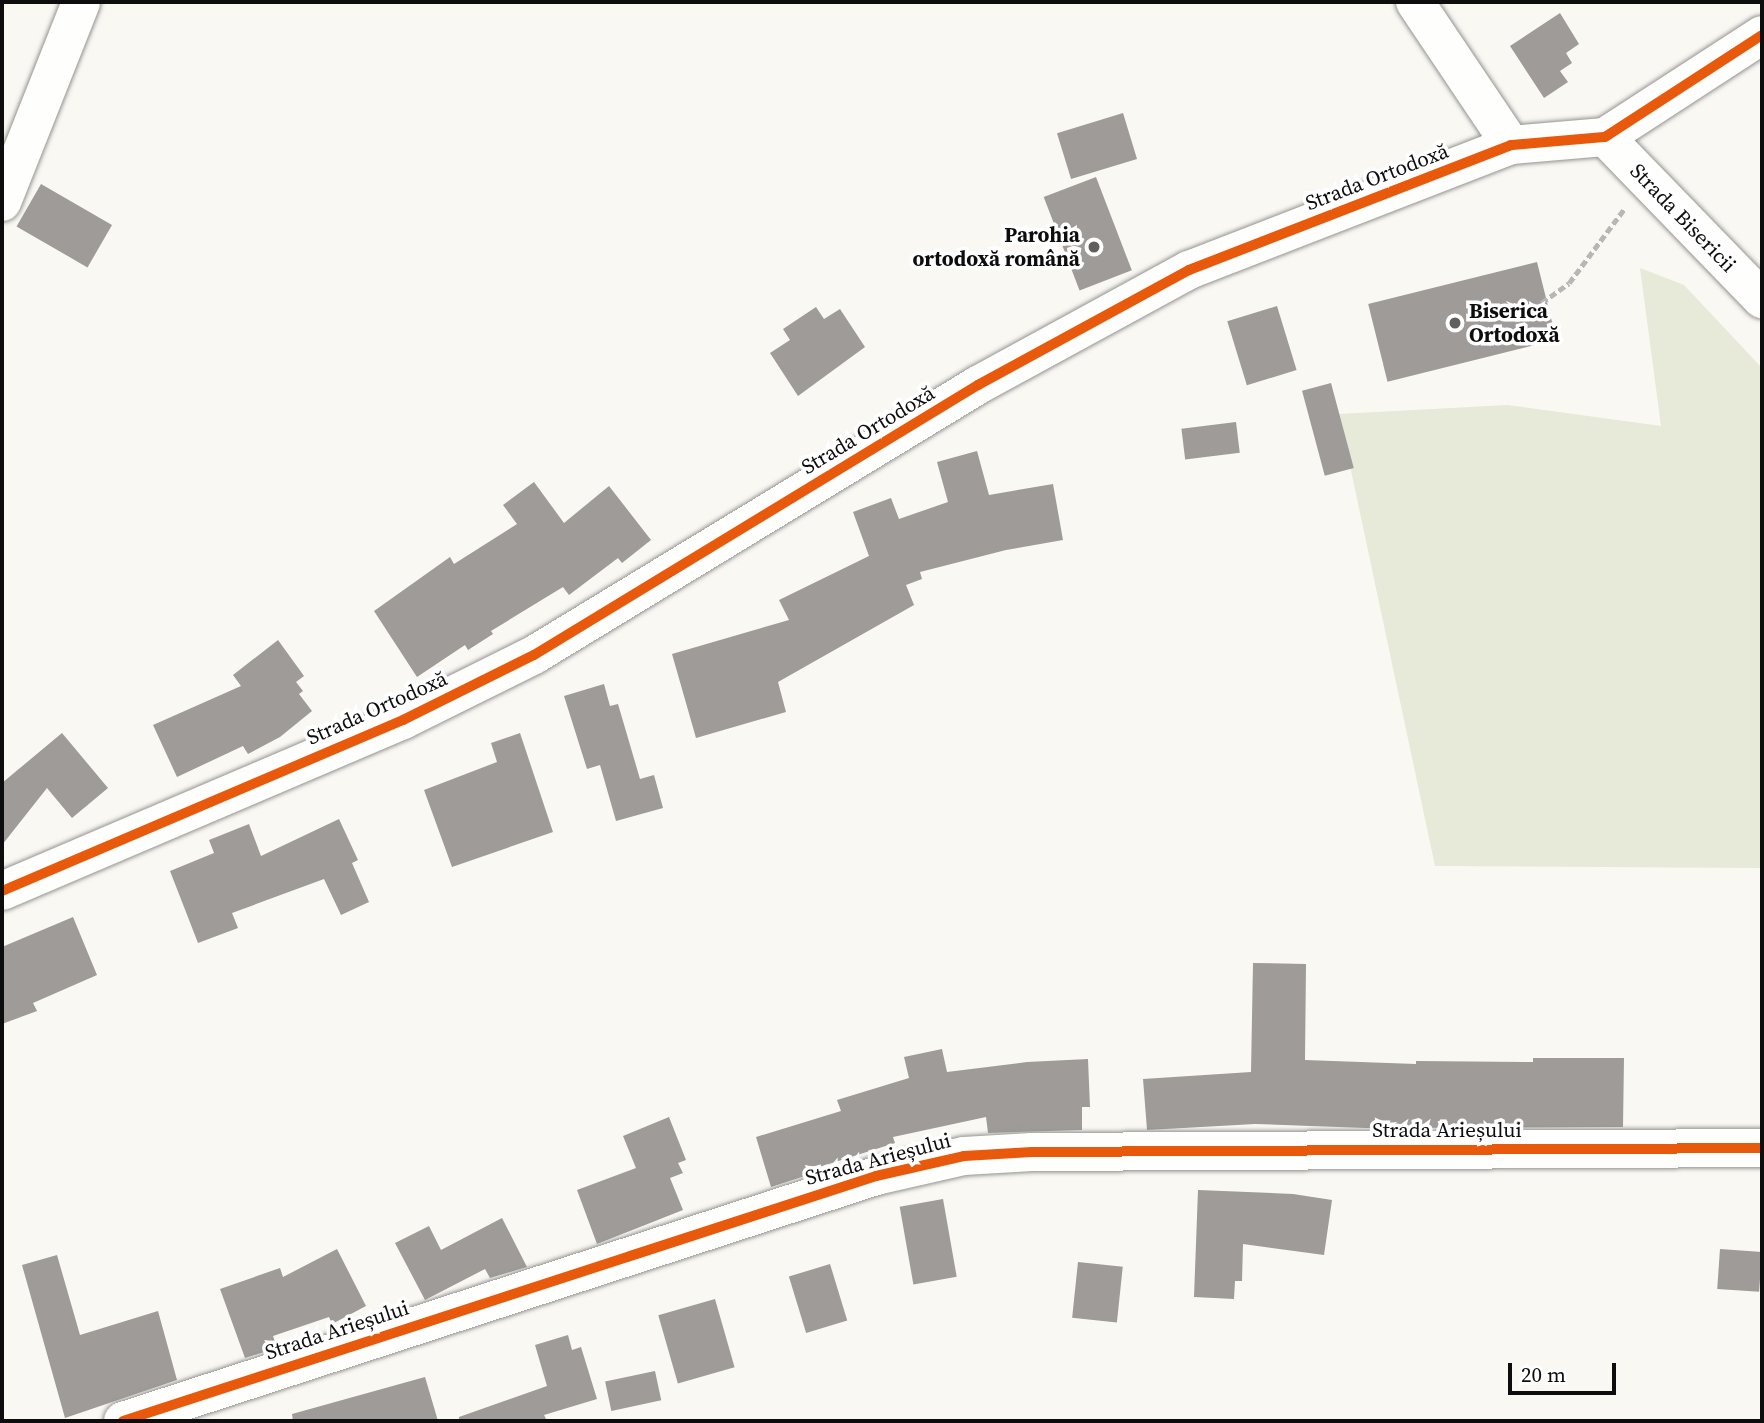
<!DOCTYPE html>
<meta charset="utf-8">
<style>
body{margin:0}
#map{position:relative;width:1764px;height:1423px;overflow:hidden;background:#faf8f3;font-family:"Source Serif 4",serif}
div>[style]{position:absolute}
.cemetery>*{inset:0;background:#e7e9d9}
.building>*{inset:0;background:#9e9b98;transform-origin:0 0}
.path>*{height:4.5px;margin-top:-2.25px;transform-origin:0;background:repeating-linear-gradient(90deg,#b8b7b7 0 7px,transparent 0 10.5px)}
.roads{filter:drop-shadow(0 0 2px #949391) drop-shadow(0 0 2px #949391)}
.street>*{height:38px;margin:-19px;padding:0 19px;transform-origin:19px;border-radius:19px;background:#fefefd}
.cycleway>*{height:10px;margin:-5px;padding:0 5px;transform-origin:5px;border-radius:5px;background:#e8590c}
.dots>*{width:19px;height:19px;translate:-50% -50%;box-sizing:border-box;border:4px solid #fff;border-radius:50%}
span{translate:-50% -50%;white-space:nowrap;text-align:center;line-height:1.15;-webkit-text-stroke:7px #fff;paint-order:stroke}
.street-label{font-size:21px;color:#0d0d0d}
.poi-label{font-size:21px;color:#0d0d0d;font-weight:700}
.right{translate:-100% -50%;text-align:right}
.left{translate:0 -50%;text-align:left}
.frame{position:absolute;inset:0;border:4px solid #0d0d0d;pointer-events:none}
.scale{position:absolute;left:1508px;top:1363px;width:108px;height:32px;box-sizing:border-box;border:4px solid #0d0d0d;border-top:0;padding-left:9px;font-size:21px;line-height:24px;white-space:nowrap;color:#0d0d0d;-webkit-text-stroke:5px #fff;paint-order:stroke}
</style>
<div id="map">
<div class="cemetery">
<i style="clip-path:polygon(1640px 268px,1684px 285px,1762px 368px,1762px 868px,1435px 866px,1339px 414px,1507px 405px,1661px 426px)"></i>
</div>
<div class="building">
<i style="clip-path:polygon(1560px 13px,1579px 44px,1566px 53px,1572px 63px,1560px 71px,1568px 82px,1544px 98px,1510px 46px)"></i>
<i style="left:1123px;top:113px;width:48px;height:69px;rotate:73deg"></i>
<i style="left:1096px;top:177px;width:100px;height:56px;rotate:69deg"></i>
<i style="left:41px;top:184px;width:82px;height:49px;rotate:30deg"></i>
<i style="left:1537px;top:262px;width:80px;height:174px;rotate:76deg"></i>
<i style="left:1277px;top:306px;width:67px;height:52px;rotate:73deg"></i>
<i style="clip-path:polygon(816px 307px,824px 319px,840px 309px,865px 347px,798px 396px,770px 353px,790px 340px,783px 329px)"></i>
<i style="left:1331px;top:383px;width:88px;height:30px;rotate:75deg"></i>
<i style="left:1236px;top:422px;width:31px;height:55px;rotate:83deg"></i>
<i style="clip-path:polygon(977px 451px,989px 495px,1053px 484px,1063px 540px,1006px 550px,920px 572px,922px 579px,906px 585px,914px 605px,778px 682px,786px 712px,696px 738px,672px 654px,789px 620px,779px 600px,869px 556px,853px 512px,891px 498px,899px 519px,948px 502px,937px 462px)"></i>
<i style="clip-path:polygon(534px 482px,564px 523px,609px 486px,651px 540px,622px 563px,618px 558px,569px 595px,563px 587px,491px 631px,493px 634px,468px 650px,465px 645px,417px 677px,374px 611px,450px 557px,454px 564px,517px 524px,503px 505px)"></i>
<i style="clip-path:polygon(278px 640px,304px 676px,296px 682px,303px 691px,299px 694px,312px 711px,280px 737px,248px 754px,243px 746px,177px 777px,153px 725px,241px 686px,233px 675px)"></i>
<i style="clip-path:polygon(604px 684px,610px 706px,618px 704px,640px 779px,654px 775px,663px 808px,616px 821px,600px 765px,587px 769px,564px 696px)"></i>
<i style="clip-path:polygon(62px 733px,108px 788px,72px 818px,47px 788px,2px 845px,2px 783px)"></i>
<i style="clip-path:polygon(520px 733px,553px 832px,452px 867px,424px 790px,497px 762px,491px 743px)"></i>
<i style="clip-path:polygon(339px 819px,358px 860px,352px 863px,369px 902px,341px 915px,324px 879px,232px 913px,238px 928px,198px 943px,170px 871px,214px 853px,209px 840px,249px 824px,261px 856px)"></i>
<i style="clip-path:polygon(73px 917px,97px 975px,33px 1003px,37px 1011px,2px 1024px,2px 947px)"></i>
<i style="clip-path:polygon(1253px 963px,1306px 964px,1305px 1060px,1416px 1064px,1416px 1061px,1533px 1062px,1533px 1058px,1624px 1058px,1623px 1127px,1366px 1128px,1255px 1124px,1147px 1130px,1143px 1079px,1251px 1072px)"></i>
<i style="clip-path:polygon(942px 1049px,947px 1072px,1027px 1062px,1088px 1059px,1090px 1107px,1082px 1107px,1082px 1130px,988px 1133px,986px 1117px,893px 1137px,895px 1143px,810px 1170px,811px 1174px,771px 1187px,756px 1137px,841px 1111px,837px 1100px,909px 1078px,904px 1057px)"></i>
<i style="clip-path:polygon(669px 1117px,686px 1160px,678px 1163px,683px 1173px,670px 1178px,683px 1210px,597px 1244px,577px 1190px,636px 1168px,623px 1136px)"></i>
<i style="clip-path:polygon(1198px 1190px,1293px 1194px,1332px 1200px,1324px 1255px,1243px 1244px,1242px 1281px,1235px 1281px,1234px 1299px,1194px 1297px)"></i>
<i style="left:943px;top:1199px;width:79px;height:44px;rotate:80deg"></i>
<i style="clip-path:polygon(502px 1218px,527px 1267px,490px 1278px,485px 1269px,425px 1300px,395px 1243px,429px 1226px,441px 1250px)"></i>
<i style="clip-path:polygon(337px 1249px,366px 1306px,332px 1324px,329px 1317px,273px 1336px,277px 1348px,245px 1358px,220px 1289px,280px 1268px,283px 1277px)"></i>
<i style="left:1720px;top:1249px;width:42px;height:40px;rotate:4deg"></i>
<i style="clip-path:polygon(57px 1255px,80px 1335px,158px 1311px,177px 1380px,65px 1418px,22px 1265px)"></i>
<i style="left:1078px;top:1262px;width:45px;height:56px;rotate:6deg"></i>
<i style="left:830px;top:1264px;width:59px;height:43px;rotate:73deg"></i>
<i style="left:715px;top:1299px;width:71px;height:59px;rotate:74deg"></i>
<i style="clip-path:polygon(568px 1335px,572px 1350px,581px 1347px,597px 1399px,544px 1415px,547px 1421px,459px 1421px,459px 1417px,547px 1386px,535px 1345px)"></i>
<i style="left:655px;top:1371px;width:30px;height:51px;rotate:78deg"></i>
<i style="clip-path:polygon(425px 1377px,438px 1421px,293px 1421px,292px 1414px)"></i>
</div>
<div class="path">
<i style="left:1533px;top:309px;width:44px;rotate:-35.8deg"></i>
<i style="left:1569px;top:283px;width:94px;rotate:-53.3deg"></i>
</div>
<div class="roads">
<div class="street">
<i style="left:1415px;top:2px;width:172px;rotate:56.1deg"></i>
<i style="left:1605px;top:137px;width:226px;rotate:45.9deg"></i>
<i style="left:2px;top:202px;width:215px;rotate:-68.4deg"></i>
<i style="left:2px;top:891px;width:436px;rotate:-23.1deg"></i>
<i style="left:403px;top:720px;width:146px;rotate:-26.4deg"></i>
<i style="left:534px;top:655px;width:520px;rotate:-31.3deg"></i>
<i style="left:978px;top:385px;width:240px;rotate:-28.6deg"></i>
<i style="left:1189px;top:270px;width:345px;rotate:-21.2deg"></i>
<i style="left:1511px;top:145px;width:94px;rotate:-4.9deg"></i>
<i style="left:1605px;top:137px;width:187px;rotate:-33deg"></i>
<i style="left:123px;top:1421px;width:792px;rotate:-18.02deg"></i>
<i style="left:876px;top:1176px;width:90px;rotate:-12.8deg"></i>
<i style="left:964px;top:1156px;width:68px;rotate:-3.4deg"></i>
<i style="left:1032px;top:1152px;width:730px;rotate:-0.31deg"></i>
</div>
</div>
<div class="cycleway">
<i style="left:2px;top:891px;width:436px;rotate:-23.1deg"></i>
<i style="left:403px;top:720px;width:146px;rotate:-26.4deg"></i>
<i style="left:534px;top:655px;width:520px;rotate:-31.3deg"></i>
<i style="left:978px;top:385px;width:240px;rotate:-28.6deg"></i>
<i style="left:1189px;top:270px;width:345px;rotate:-21.2deg"></i>
<i style="left:1511px;top:145px;width:94px;rotate:-4.9deg"></i>
<i style="left:1605px;top:137px;width:187px;rotate:-33deg"></i>
<i style="left:123px;top:1421px;width:792px;rotate:-18.02deg"></i>
<i style="left:876px;top:1176px;width:90px;rotate:-12.8deg"></i>
<i style="left:964px;top:1156px;width:68px;rotate:-3.4deg"></i>
<i style="left:1032px;top:1152px;width:730px;rotate:-0.31deg"></i>
</div>
<div class="dots">
<i style="left:1094px;top:247px;background:#605f5e"></i>
<i style="left:1455px;top:323px;background:#605f5e"></i>
</div>
<div class="street-label">
<span style="left:1377px;top:177px;rotate:-21deg">Strada Ortodoxă</span>
<span style="left:1683px;top:218px;rotate:46deg">Strada Bisericii</span>
<span style="left:868px;top:430px;rotate:-31deg">Strada Ortodoxă</span>
<span style="left:377px;top:708px;rotate:-24deg">Strada Ortodoxă</span>
<span style="left:1447px;top:1130px">Strada Arieșului</span>
<span style="left:878px;top:1159px;rotate:-15deg">Strada Arieșului</span>
<span style="left:337px;top:1330px;rotate:-18deg">Strada Arieșului</span>
</div>
<div class="poi-label">
<span class="right" style="left:1080px;top:247px">Parohia<br>ortodoxă română</span>
<span class="left" style="left:1469px;top:323px">Biserica<br>Ortodoxă</span>
</div>
<div class="frame"></div>
<div class="scale">20 m</div>
</div>
